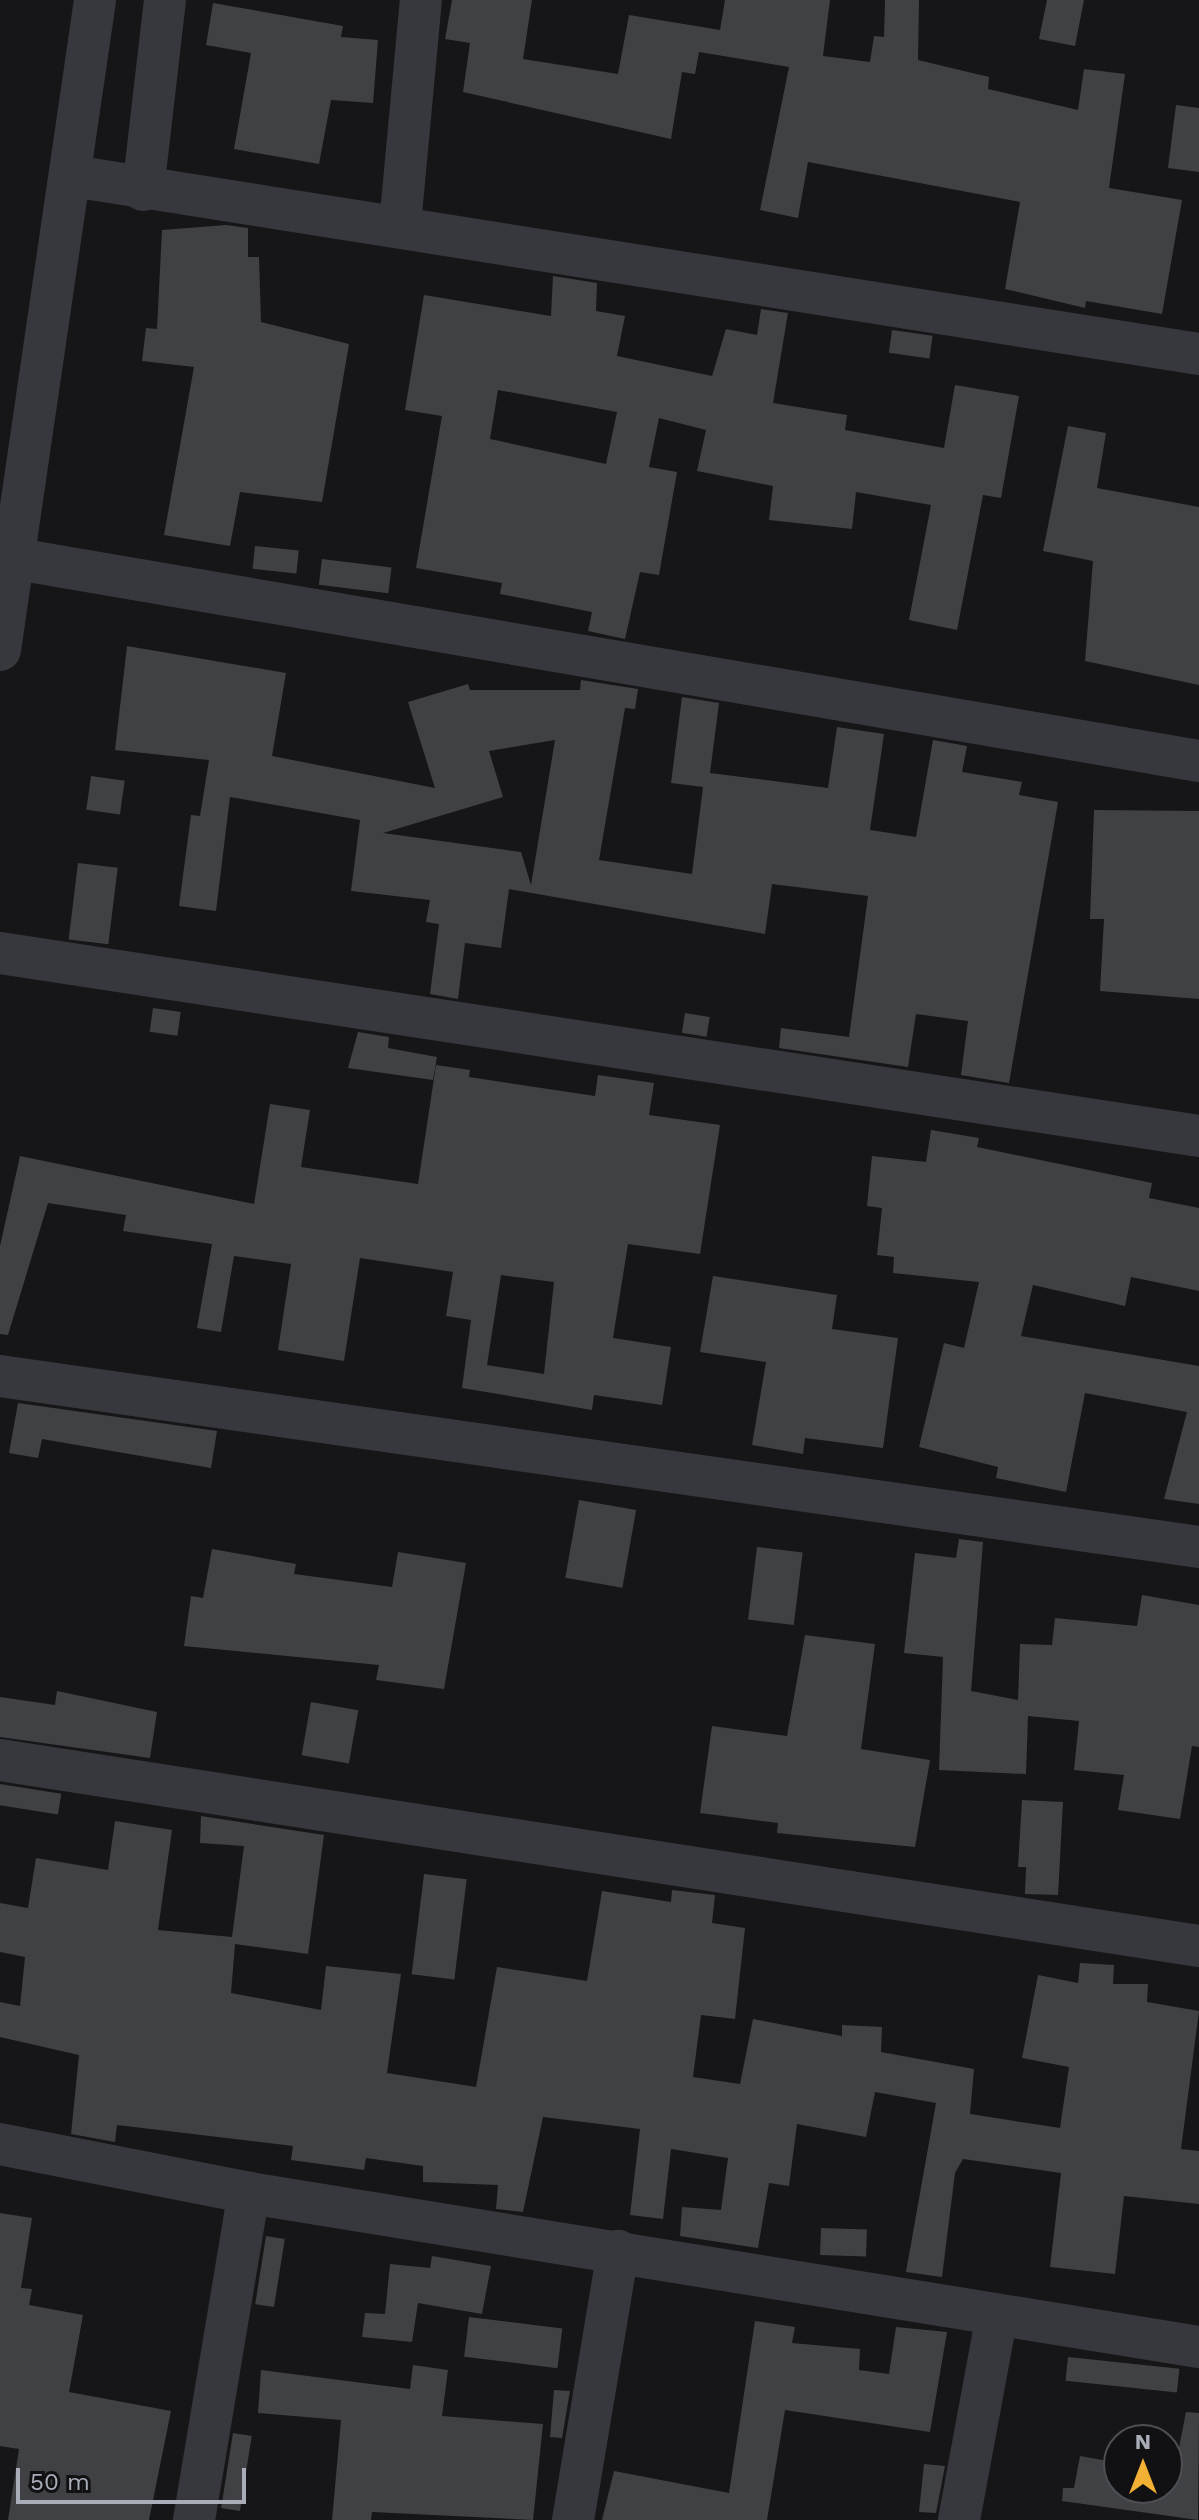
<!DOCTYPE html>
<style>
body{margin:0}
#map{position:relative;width:1199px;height:2520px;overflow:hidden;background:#161618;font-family:"Work Sans",sans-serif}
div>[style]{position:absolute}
.building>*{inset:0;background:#404145;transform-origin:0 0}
.minor>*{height:42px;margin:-21px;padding:0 21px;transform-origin:21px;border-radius:21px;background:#37383d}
span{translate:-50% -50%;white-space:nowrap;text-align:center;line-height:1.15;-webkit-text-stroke:6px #111113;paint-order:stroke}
.north{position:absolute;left:1103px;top:2424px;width:80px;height:80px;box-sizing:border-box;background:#111113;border:2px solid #4d4f55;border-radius:50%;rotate:0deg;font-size:22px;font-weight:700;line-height:32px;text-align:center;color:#a8adb8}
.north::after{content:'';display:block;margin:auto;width:28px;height:36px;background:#f2b134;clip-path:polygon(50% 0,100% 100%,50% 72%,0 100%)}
.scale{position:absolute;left:16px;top:2468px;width:230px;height:36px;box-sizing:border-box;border:4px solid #a8adb8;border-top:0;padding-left:10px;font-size:24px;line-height:28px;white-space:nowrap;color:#a8adb8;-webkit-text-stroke:6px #111113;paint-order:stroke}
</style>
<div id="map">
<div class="building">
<i style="clip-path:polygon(452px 0,532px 0,523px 59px,618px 74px,629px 15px,720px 30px,725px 0,830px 0,823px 56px,870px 62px,874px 36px,884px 37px,885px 0,919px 0,918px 60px,989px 77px,988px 89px,1078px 110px,1084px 69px,1125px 74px,1109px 188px,1182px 200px,1162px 314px,1086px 301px,1085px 308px,1005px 289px,1020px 202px,808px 162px,798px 218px,760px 210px,789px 67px,699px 52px,695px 74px,682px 72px,671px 139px,463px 92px,470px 43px,445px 39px)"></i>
<i style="clip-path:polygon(1047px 0,1084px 0,1075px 46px,1039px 39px)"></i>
<i style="clip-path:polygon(213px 3px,343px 26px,341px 37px,378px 40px,373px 103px,331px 100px,319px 164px,234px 149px,251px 53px,206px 45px)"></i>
<i style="clip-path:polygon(1176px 105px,1199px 108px,1199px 172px,1168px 168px)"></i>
<i style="clip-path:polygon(226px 225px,248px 228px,248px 257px,259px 257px,261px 322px,349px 344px,322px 502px,240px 492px,230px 546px,164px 535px,194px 367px,142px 361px,146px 328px,157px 329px,162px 230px)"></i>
<i style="clip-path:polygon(evenodd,553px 276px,597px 283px,596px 311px,625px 316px,617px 356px,712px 376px,726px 329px,757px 335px,761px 309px,788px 313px,773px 403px,847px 415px,845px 430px,944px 448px,955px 385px,1019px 396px,1001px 498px,983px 495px,957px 630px,909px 620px,931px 505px,856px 492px,852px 529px,769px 520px,773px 486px,697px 471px,706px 430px,659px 418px,649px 467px,677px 472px,659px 575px,640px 572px,625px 639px,588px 631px,592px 612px,500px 594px,502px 583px,416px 568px,442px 416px,405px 410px,424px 295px,551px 316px,553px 276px,498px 390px,617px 412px,606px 464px,490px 439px,498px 390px)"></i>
<i style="left:892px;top:330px;width:41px;height:23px;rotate:8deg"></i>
<i style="clip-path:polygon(1068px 426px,1106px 433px,1097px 488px,1199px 507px,1199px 685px,1085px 661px,1093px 561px,1043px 551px)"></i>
<i style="left:255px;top:546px;width:44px;height:23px;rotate:6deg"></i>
<i style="left:322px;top:559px;width:70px;height:26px;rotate:7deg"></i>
<i style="clip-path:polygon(evenodd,127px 646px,286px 673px,272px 756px,435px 788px,408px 702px,468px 684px,470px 690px,580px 690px,581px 680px,638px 689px,635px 709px,625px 708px,599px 860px,692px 874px,703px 787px,671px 783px,682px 697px,719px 703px,710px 773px,828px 788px,837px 727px,884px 734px,870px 830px,916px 837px,933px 740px,967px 746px,962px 772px,1022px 782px,1019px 795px,1058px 802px,1009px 1083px,961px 1075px,968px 1021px,916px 1014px,908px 1067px,779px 1048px,781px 1028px,849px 1037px,868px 896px,772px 884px,765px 934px,509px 889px,501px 948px,465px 943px,458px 999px,430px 994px,439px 924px,426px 922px,430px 900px,351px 891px,360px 820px,230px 797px,216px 911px,179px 906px,191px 815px,200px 816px,209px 760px,115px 750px,127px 646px,555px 740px,531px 885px,521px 852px,383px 833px,503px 797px,489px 751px,555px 740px)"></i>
<i style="left:91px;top:776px;width:34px;height:34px;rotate:8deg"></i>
<i style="clip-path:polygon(1094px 810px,1199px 811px,1199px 999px,1100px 991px,1104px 919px,1090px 919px)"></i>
<i style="left:78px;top:863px;width:40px;height:77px;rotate:7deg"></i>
<i style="left:153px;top:1008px;width:28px;height:24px;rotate:8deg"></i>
<i style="left:685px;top:1013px;width:25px;height:20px;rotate:9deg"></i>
<i style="clip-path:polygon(358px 1032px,389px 1037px,388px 1048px,437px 1057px,433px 1080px,348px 1068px)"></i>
<i style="clip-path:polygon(evenodd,436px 1065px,470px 1070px,469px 1077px,595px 1096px,598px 1075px,654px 1083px,649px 1115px,720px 1125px,700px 1254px,628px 1244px,613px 1338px,671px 1347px,662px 1405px,594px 1395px,592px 1410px,462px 1388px,471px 1320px,446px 1316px,453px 1272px,360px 1258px,344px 1361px,278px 1350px,291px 1264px,234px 1256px,221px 1332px,197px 1328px,212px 1244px,123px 1231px,126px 1215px,48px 1203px,8px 1335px,0 1334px,0 1246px,20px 1156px,254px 1204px,270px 1104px,310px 1110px,301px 1167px,418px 1184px,436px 1065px,501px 1275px,554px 1282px,544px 1374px,487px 1365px,501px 1275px)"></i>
<i style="clip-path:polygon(931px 1130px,979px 1138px,977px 1147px,1152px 1183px,1149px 1198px,1199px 1208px,1199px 1291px,1131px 1277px,1125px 1306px,1033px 1285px,1021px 1336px,1199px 1366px,1199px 1504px,1164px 1499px,1187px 1412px,1085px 1393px,1066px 1492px,996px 1478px,998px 1467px,919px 1447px,944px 1343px,964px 1348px,979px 1282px,893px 1273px,894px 1257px,877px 1255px,882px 1208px,867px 1206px,872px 1156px,926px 1162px)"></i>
<i style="clip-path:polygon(713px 1276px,837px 1295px,832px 1329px,898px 1338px,883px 1448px,805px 1438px,803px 1454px,752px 1445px,766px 1362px,700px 1352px)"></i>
<i style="clip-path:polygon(18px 1403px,217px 1431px,211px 1468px,42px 1439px,38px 1458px,9px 1453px)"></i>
<i style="left:579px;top:1500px;width:58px;height:79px;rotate:10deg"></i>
<i style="clip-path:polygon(959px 1539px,983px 1542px,971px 1691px,1018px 1700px,1020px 1644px,1052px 1645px,1055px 1618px,1137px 1626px,1142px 1595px,1199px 1605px,1199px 1747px,1192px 1746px,1180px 1819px,1118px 1810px,1124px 1775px,1074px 1770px,1079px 1721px,1028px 1716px,1026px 1774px,939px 1770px,943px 1657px,904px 1653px,915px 1553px,956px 1558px)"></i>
<i style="left:757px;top:1547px;width:46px;height:73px;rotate:7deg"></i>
<i style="clip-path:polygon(212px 1549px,296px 1564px,294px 1574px,392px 1587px,398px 1552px,466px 1563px,444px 1689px,376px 1680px,379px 1665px,184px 1646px,191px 1596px,203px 1598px)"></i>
<i style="clip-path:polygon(805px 1635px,875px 1644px,861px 1749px,930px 1760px,915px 1847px,777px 1833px,778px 1823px,700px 1813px,712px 1726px,787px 1736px)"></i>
<i style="clip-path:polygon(57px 1691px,157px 1712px,150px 1758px,0 1737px,0 1697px,55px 1705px)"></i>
<i style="left:311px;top:1702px;width:48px;height:54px;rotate:10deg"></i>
<i style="left:0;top:1784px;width:62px;height:21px;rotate:9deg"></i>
<i style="clip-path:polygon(1022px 1800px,1063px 1802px,1058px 1895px,1025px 1894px,1026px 1867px,1018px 1867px)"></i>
<i style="clip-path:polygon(201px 1816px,324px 1835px,308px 1954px,235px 1944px,231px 1993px,321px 2010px,326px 1966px,401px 1974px,387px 2073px,476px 2087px,497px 1967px,587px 1981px,602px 1891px,671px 1902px,672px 1890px,715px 1895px,712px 1923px,745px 1928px,735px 2019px,701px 2015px,693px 2077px,740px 2084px,753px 2019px,842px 2036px,842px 2025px,882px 2027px,881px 2052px,974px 2069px,970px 2114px,1060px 2128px,1069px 2067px,1022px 2058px,1038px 1975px,1078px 1983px,1080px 1963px,1114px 1965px,1113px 1984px,1148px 1984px,1147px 2002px,1199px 2011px,1181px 2149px,1199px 2151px,1199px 2204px,1124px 2196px,1115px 2274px,1050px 2267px,1061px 2173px,963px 2159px,955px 2173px,942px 2277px,906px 2272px,936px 2103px,875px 2092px,866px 2137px,797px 2124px,789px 2186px,769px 2183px,758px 2248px,680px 2236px,682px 2207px,721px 2210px,728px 2158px,671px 2149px,663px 2219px,630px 2215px,640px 2129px,543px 2117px,523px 2212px,496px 2209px,498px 2185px,423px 2182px,423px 2166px,366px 2158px,364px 2170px,291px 2160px,293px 2146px,117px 2125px,115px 2142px,71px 2134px,79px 2055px,0 2037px,0 2002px,20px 2006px,25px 1957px,0 1952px,0 1903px,28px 1908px,36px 1858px,108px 1870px,115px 1821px,172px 1830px,158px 1930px,232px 1937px,244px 1846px,200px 1843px)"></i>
<i style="left:424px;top:1874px;width:43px;height:101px;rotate:7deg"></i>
<i style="clip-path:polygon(0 2213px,32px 2218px,21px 2288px,32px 2289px,29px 2305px,83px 2315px,69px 2392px,171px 2411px,149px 2520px,8px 2520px,19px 2449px,0 2446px)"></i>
<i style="left:821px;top:2228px;width:46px;height:27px;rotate:2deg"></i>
<i style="left:266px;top:2236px;width:19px;height:69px;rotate:9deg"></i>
<i style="clip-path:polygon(432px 2256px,491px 2266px,482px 2314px,418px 2303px,412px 2342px,362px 2337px,365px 2313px,385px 2314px,390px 2264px,430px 2268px)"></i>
<i style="left:469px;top:2317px;width:94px;height:40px;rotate:7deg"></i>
<i style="clip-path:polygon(755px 2321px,795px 2327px,792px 2343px,860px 2349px,859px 2370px,889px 2374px,896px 2327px,947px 2332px,930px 2432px,785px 2410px,767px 2520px,602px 2520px,614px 2471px,729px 2493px)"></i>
<i style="left:1068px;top:2357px;width:112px;height:24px;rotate:6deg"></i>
<i style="clip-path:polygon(413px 2365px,448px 2370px,442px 2416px,543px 2424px,533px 2520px,372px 2512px,371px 2520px,332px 2520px,341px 2420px,258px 2413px,261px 2370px,410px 2389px)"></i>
<i style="clip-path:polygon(554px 2390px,570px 2391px,562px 2438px,550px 2437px)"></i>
<i style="clip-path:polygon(1186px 2412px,1199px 2413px,1198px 2520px,1062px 2501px,1063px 2488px,1074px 2488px,1080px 2456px,1119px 2463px,1119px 2488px,1171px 2488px)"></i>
<i style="left:233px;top:2433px;width:19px;height:76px;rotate:9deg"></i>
<i style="clip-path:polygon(924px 2464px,945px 2466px,936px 2513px,919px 2512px)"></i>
</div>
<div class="minor">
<i style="left:72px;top:176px;width:1141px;rotate:8.98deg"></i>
<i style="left:143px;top:190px;width:191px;rotate:-83.4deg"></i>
<i style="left:400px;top:225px;width:226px;rotate:-84.7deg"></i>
<i style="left:11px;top:558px;width:1205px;rotate:9.7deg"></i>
<i style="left:0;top:650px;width:657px;rotate:-81.68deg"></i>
<i style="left:0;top:953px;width:1213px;rotate:8.68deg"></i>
<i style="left:0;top:1376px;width:1211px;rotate:8.12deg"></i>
<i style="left:0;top:1760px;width:1213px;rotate:8.82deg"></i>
<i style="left:0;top:2144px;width:254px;rotate:11.1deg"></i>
<i style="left:249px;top:2193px;width:962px;rotate:9.21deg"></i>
<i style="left:194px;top:2520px;width:332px;rotate:-80.5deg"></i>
<i style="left:573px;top:2520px;width:273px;rotate:-80.5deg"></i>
<i style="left:959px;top:2520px;width:209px;rotate:-79.5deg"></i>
</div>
<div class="north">N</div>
<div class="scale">50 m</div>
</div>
